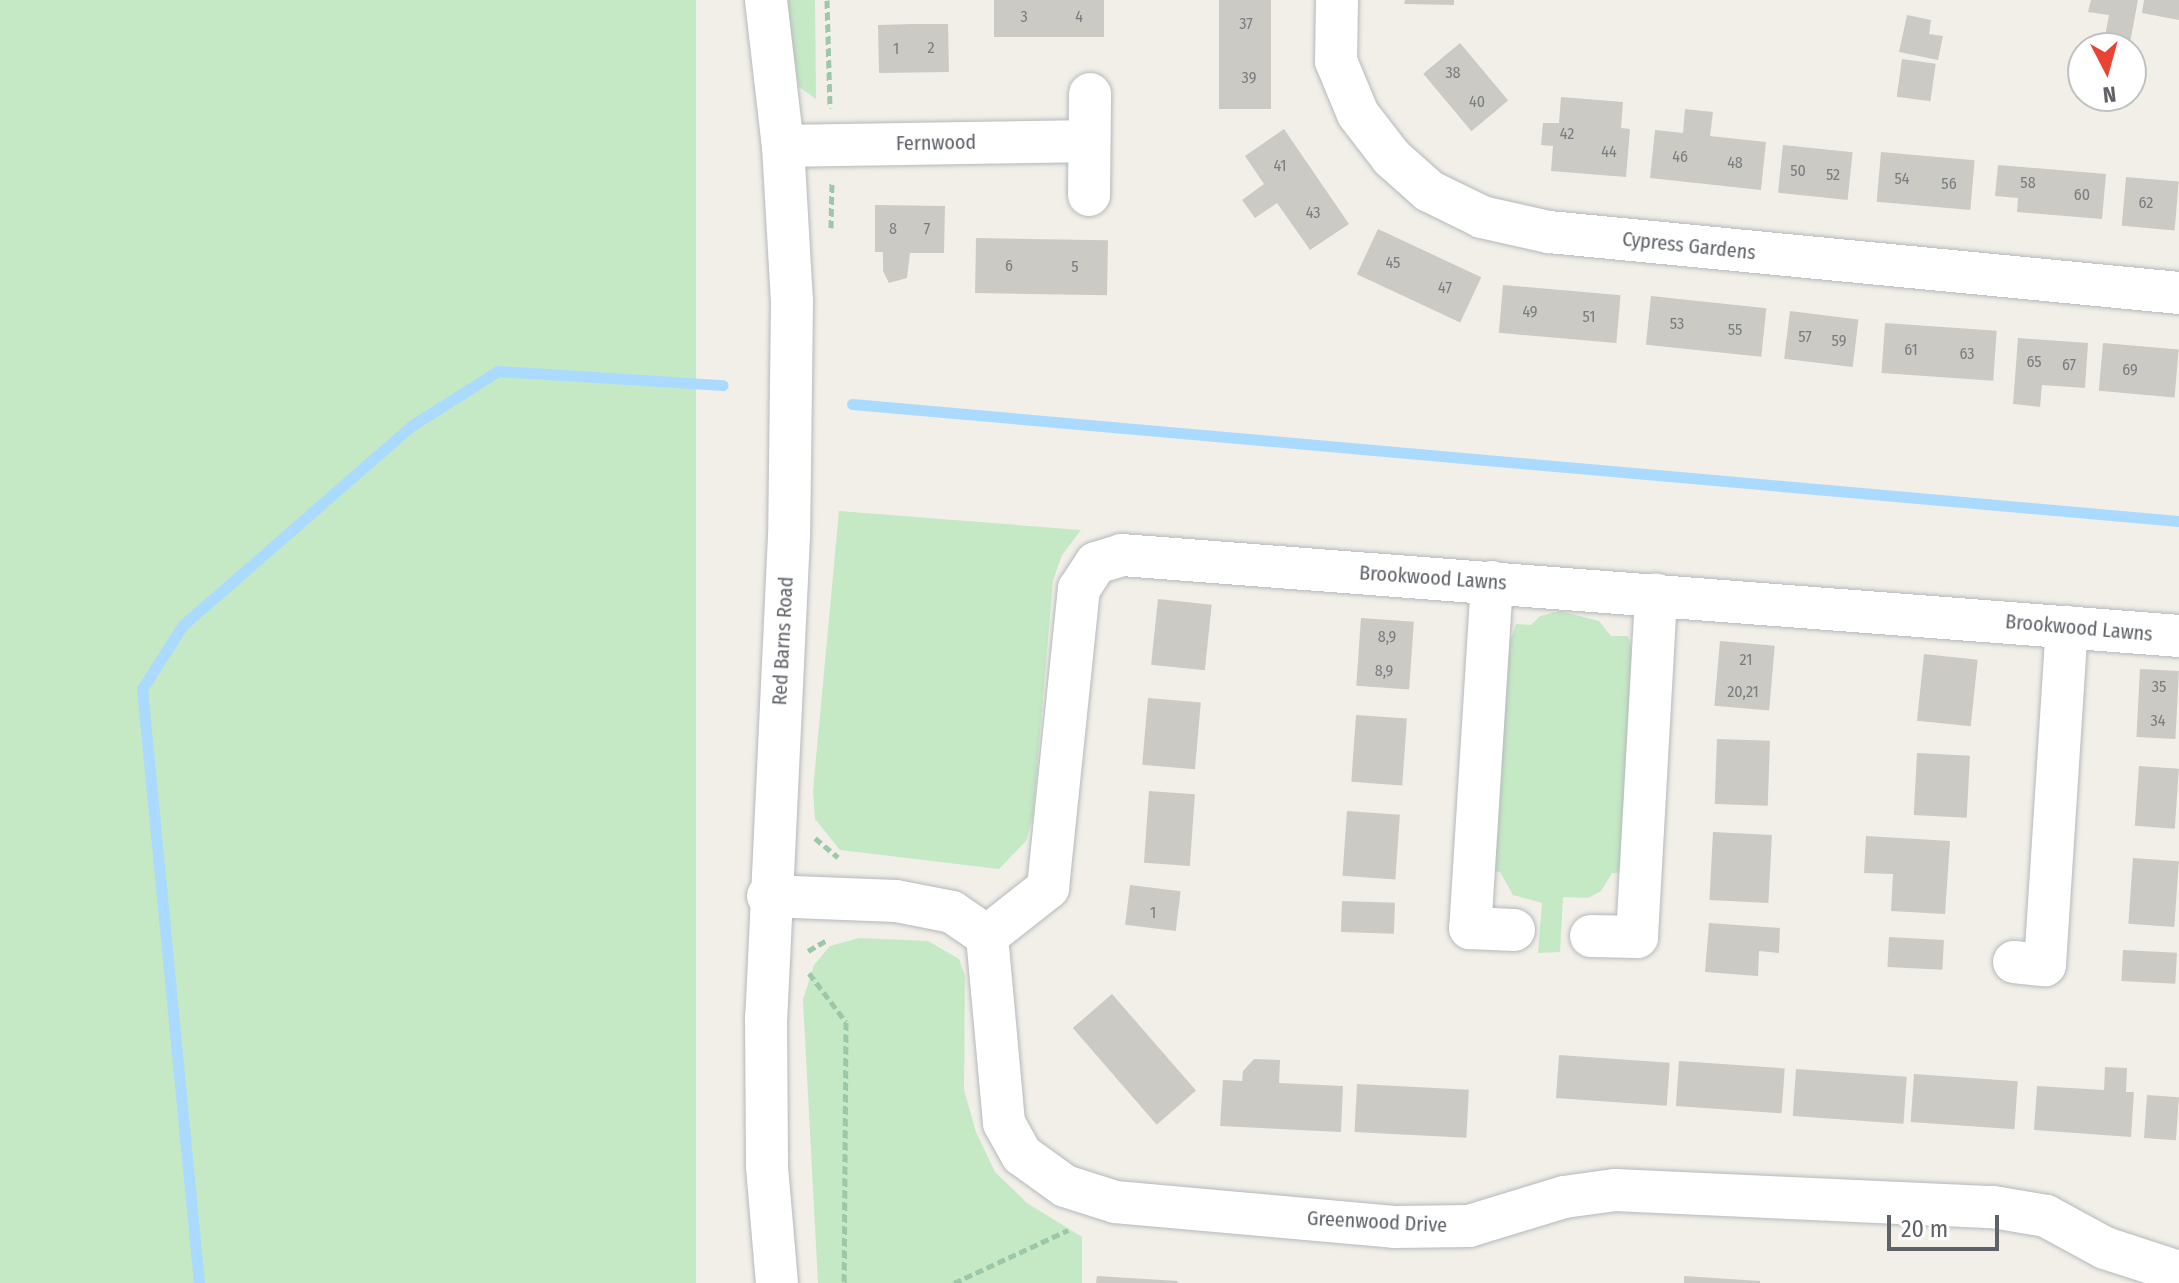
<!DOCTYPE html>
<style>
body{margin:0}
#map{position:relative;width:2179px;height:1283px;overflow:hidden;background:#f1efe8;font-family:"Fira Sans Condensed",sans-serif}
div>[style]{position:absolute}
.green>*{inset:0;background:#c5e8c5;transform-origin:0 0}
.stream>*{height:11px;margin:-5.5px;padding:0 5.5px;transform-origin:5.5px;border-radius:5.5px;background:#aadaff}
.building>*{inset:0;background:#cccac5;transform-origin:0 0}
.path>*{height:5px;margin-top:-2.5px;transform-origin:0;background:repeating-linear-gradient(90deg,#9cc7a9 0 8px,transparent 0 12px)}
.roads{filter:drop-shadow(0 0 2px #b5b8bc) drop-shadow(0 0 2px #b5b8bc)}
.minor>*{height:42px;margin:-21px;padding:0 21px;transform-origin:21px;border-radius:21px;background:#fff}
span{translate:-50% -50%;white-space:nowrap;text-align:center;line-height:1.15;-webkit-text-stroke:6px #fff;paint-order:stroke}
.number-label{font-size:16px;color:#7a7d7f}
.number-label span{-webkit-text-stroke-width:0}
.street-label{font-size:20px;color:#5f6368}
.north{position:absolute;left:2067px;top:32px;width:80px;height:80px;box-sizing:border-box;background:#fff;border:2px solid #bfc1c3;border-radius:50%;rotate:174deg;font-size:22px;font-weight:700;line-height:32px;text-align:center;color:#5f6368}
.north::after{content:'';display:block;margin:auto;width:28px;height:36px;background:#ea4335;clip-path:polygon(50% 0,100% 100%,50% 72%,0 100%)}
.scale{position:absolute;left:1887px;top:1215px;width:112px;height:36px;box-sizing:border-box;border:4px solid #5f6368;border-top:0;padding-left:10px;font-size:24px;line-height:28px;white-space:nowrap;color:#5f6368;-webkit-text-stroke:6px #fff;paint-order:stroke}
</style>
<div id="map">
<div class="green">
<i style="left:0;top:0;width:696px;height:1283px"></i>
<i style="clip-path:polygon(786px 0,815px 0,816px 99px,799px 87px)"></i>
<i style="clip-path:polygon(839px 511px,1081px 530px,1062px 555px,1053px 580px,1033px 816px,1026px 841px,999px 869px,840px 850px,815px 819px,813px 791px)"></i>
<i style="clip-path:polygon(1560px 611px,1599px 621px,1611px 636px,1628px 636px,1632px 650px,1623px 874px,1612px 873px,1601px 891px,1588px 898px,1563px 897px,1560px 952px,1538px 953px,1542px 903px,1513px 895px,1500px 872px,1488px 870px,1505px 656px,1516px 624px,1531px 625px,1540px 616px)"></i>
<i style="clip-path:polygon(859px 938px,928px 941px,959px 959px,965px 976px,964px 1090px,976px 1132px,995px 1172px,1027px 1203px,1082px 1237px,1082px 1283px,818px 1283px,803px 1000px,814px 965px,830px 946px)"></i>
</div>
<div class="stream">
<i style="left:852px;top:404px;width:1332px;rotate:5.04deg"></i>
<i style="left:199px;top:1283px;width:597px;rotate:-95.48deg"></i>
<i style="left:142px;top:689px;width:76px;rotate:-57.4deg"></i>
<i style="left:183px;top:625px;width:303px;rotate:-41.1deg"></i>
<i style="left:411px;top:426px;width:103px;rotate:-32.3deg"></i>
<i style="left:498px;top:371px;width:225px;rotate:3.6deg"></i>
</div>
<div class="building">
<i style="left:994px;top:0;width:110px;height:37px"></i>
<i style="left:1219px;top:0;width:52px;height:109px"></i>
<i style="clip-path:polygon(1405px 0,1454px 0,1454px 5px,1404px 4px)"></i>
<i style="clip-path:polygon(2091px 0,2138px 0,2129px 48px,2103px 47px,2109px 15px,2088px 12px)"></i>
<i style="clip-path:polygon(2144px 0,2179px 0,2179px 20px,2142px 13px)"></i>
<i style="clip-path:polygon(1907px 15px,1931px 20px,1929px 34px,1943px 36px,1938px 60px,1899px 52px)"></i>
<i style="clip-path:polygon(913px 24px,948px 24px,949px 72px,879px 73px,878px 25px)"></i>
<i style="left:1460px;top:43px;width:75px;height:48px;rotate:50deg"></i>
<i style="left:1902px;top:59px;width:34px;height:38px;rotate:8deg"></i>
<i style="clip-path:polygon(1561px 97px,1623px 102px,1621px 128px,1630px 129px,1626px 177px,1551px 171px,1553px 146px,1541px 145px,1543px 123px,1559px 123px)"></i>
<i style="clip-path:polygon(1685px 109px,1713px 112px,1710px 136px,1766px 142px,1761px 190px,1650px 178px,1655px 130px,1683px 133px)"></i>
<i style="clip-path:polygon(1284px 129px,1349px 224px,1310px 250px,1277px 203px,1255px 218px,1242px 200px,1264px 184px,1245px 156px)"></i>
<i style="left:1783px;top:145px;width:70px;height:48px;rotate:6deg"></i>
<i style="left:1881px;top:152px;width:94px;height:50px;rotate:5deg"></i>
<i style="clip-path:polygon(1998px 165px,2106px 174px,2102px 219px,2017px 212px,2018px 198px,1995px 196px)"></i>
<i style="left:2126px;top:177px;width:53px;height:49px;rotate:5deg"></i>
<i style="clip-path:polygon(875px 205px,945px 206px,944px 253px,910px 253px,907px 278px,889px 283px,883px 271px,883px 252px,875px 252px)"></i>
<i style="left:1378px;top:229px;width:114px;height:50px;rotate:25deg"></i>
<i style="left:976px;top:238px;width:132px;height:55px;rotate:1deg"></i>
<i style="left:1503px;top:285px;width:118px;height:48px;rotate:5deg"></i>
<i style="left:1651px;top:296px;width:116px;height:49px;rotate:6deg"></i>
<i style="left:1790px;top:311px;width:69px;height:48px;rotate:7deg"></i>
<i style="left:1885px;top:323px;width:112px;height:50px;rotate:4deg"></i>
<i style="clip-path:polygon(2018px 338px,2088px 343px,2085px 388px,2042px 385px,2040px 407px,2013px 404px)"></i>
<i style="left:2103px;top:343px;width:76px;height:48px;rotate:5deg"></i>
<i style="left:1158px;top:599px;width:54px;height:66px;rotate:6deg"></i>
<i style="left:1361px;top:618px;width:53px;height:68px;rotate:4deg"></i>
<i style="left:1720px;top:641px;width:55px;height:65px;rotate:5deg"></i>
<i style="left:1924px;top:654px;width:54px;height:67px;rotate:6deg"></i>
<i style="left:2140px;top:669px;width:39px;height:68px;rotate:3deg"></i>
<i style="left:1148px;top:698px;width:53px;height:67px;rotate:5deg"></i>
<i style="left:1356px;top:715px;width:51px;height:67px;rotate:4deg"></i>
<i style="left:1717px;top:739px;width:53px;height:65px;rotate:2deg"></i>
<i style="left:1917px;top:753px;width:53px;height:62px;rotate:3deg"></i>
<i style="left:2139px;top:766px;width:40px;height:60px;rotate:4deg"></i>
<i style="left:1149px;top:791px;width:46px;height:72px;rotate:4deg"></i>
<i style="left:1347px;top:811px;width:53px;height:65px;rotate:4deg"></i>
<i style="left:1713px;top:832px;width:59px;height:68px;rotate:3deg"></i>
<i style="clip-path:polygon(1866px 836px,1950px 841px,1945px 914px,1891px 911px,1893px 874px,1864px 873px)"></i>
<i style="left:2133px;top:858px;width:46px;height:66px;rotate:4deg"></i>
<i style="left:1130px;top:885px;width:51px;height:40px;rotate:7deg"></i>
<i style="left:1342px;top:901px;width:53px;height:31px;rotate:2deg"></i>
<i style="clip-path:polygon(1709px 923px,1780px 928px,1779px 953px,1759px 951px,1758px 976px,1705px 972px)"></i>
<i style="left:1889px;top:937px;width:55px;height:30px;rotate:3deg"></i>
<i style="left:2123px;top:950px;width:54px;height:31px;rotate:3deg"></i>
<i style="left:1112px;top:994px;width:128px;height:52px;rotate:49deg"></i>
<i style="left:1559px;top:1055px;width:111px;height:43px;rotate:4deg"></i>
<i style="clip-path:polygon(1254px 1059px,1280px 1060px,1279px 1083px,1343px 1086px,1341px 1132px,1220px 1126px,1223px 1080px,1242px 1081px,1243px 1071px)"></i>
<i style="left:1679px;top:1061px;width:106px;height:45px;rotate:4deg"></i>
<i style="clip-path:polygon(2105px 1067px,2127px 1068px,2126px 1092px,2134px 1092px,2131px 1137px,2034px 1130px,2037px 1086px,2104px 1090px)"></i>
<i style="left:1796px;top:1069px;width:111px;height:47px;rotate:4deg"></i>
<i style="left:1914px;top:1074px;width:104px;height:48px;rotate:4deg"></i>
<i style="left:1357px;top:1084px;width:112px;height:48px;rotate:3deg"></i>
<i style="left:2147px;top:1095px;width:32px;height:43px;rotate:4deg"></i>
<i style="clip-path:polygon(1097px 1276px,1178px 1281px,1177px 1283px,1096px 1283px)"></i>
<i style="clip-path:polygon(1684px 1276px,1760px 1281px,1760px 1283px,1684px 1283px)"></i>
</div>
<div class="path">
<i style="left:827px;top:0;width:108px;rotate:88.4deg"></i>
<i style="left:831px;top:228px;width:46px;rotate:-88.8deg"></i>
<i style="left:815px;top:838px;width:30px;rotate:40deg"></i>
<i style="left:808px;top:951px;width:22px;rotate:-30deg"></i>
<i style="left:809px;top:973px;width:61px;rotate:52.9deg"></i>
<i style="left:846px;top:1022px;width:261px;rotate:90.4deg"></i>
<i style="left:954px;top:1283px;width:126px;rotate:-24.9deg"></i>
</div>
<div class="roads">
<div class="minor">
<i style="left:766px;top:0;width:147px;rotate:83.4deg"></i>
<i style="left:783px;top:146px;width:155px;rotate:86.7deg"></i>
<i style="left:792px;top:301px;width:235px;rotate:90.7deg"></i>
<i style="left:789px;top:536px;width:482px;rotate:92.7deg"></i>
<i style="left:766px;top:1017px;width:150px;rotate:89.6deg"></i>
<i style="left:767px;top:1167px;width:116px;rotate:85.1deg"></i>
<i style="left:1337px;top:0;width:61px;rotate:90.9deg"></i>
<i style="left:1336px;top:61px;width:57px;rotate:67.5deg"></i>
<i style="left:1358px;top:114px;width:56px;rotate:52.3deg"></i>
<i style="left:1392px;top:158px;width:50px;rotate:41.7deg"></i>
<i style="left:1429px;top:191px;width:59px;rotate:26.1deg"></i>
<i style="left:1482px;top:217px;width:69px;rotate:12.6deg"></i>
<i style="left:1549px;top:232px;width:633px;rotate:5.53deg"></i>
<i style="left:783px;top:146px;width:306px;rotate:-0.9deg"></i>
<i style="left:1089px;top:195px;width:101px;rotate:-89.4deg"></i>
<i style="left:1492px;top:582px;width:347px;rotate:93.6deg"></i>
<i style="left:1470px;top:928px;width:44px;rotate:2.6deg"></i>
<i style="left:768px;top:896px;width:128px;rotate:2.2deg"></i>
<i style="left:896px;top:901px;width:57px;rotate:11.1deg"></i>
<i style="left:952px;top:912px;width:42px;rotate:34.4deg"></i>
<i style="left:987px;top:936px;width:188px;rotate:84.8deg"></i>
<i style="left:1004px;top:1123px;width:37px;rotate:61deg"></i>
<i style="left:1022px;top:1155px;width:53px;rotate:35.8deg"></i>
<i style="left:1065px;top:1186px;width:52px;rotate:17.7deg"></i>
<i style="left:1115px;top:1202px;width:280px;rotate:5.1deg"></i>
<i style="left:1394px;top:1227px;width:75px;rotate:-0.8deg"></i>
<i style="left:1469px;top:1226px;width:99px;rotate:-17deg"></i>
<i style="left:1564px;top:1197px;width:51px;rotate:-7.8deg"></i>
<i style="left:1615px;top:1190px;width:378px;rotate:2.6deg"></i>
<i style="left:1993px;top:1207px;width:54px;rotate:9.6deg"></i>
<i style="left:2046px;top:1216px;width:67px;rotate:28.5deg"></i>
<i style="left:2105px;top:1248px;width:78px;rotate:18deg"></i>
<i style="left:987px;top:936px;width:78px;rotate:-38.2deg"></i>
<i style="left:1048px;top:888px;width:301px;rotate:-84.1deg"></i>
<i style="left:1079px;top:589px;width:31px;rotate:-57deg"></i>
<i style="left:1096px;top:563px;width:27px;rotate:-17deg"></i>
<i style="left:1122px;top:555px;width:1060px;rotate:4.38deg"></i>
<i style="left:1591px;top:936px;width:46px;rotate:1.2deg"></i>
<i style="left:1637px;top:937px;width:343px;rotate:-86.8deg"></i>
<i style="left:2014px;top:962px;width:31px;rotate:6deg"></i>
<i style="left:2045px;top:965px;width:339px;rotate:-86.3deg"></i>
</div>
</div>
<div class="number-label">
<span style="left:1024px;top:17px">3</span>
<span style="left:1079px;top:17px">4</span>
<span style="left:1246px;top:24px">37</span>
<span style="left:931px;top:48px">2</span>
<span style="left:896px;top:49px">1</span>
<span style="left:1453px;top:73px">38</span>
<span style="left:1249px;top:78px">39</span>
<span style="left:1477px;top:102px">40</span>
<span style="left:1567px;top:134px">42</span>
<span style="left:1609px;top:152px">44</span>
<span style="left:1680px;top:157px">46</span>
<span style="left:1735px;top:163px">48</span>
<span style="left:1280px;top:166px">41</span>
<span style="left:1798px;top:171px">50</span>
<span style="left:1833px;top:175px">52</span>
<span style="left:1902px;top:179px">54</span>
<span style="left:2028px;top:183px">58</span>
<span style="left:1949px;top:184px">56</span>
<span style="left:2082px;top:195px">60</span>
<span style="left:2146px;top:203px">62</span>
<span style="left:1313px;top:213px">43</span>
<span style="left:893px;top:229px">8</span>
<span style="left:927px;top:229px">7</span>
<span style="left:1393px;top:263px">45</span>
<span style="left:1009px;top:266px">6</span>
<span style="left:1075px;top:267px">5</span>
<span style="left:1445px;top:288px">47</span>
<span style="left:1530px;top:312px">49</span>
<span style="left:1589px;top:317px">51</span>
<span style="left:1677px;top:324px">53</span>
<span style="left:1735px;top:330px">55</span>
<span style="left:1805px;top:337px">57</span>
<span style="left:1839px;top:341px">59</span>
<span style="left:1911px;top:350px">61</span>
<span style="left:1967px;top:354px">63</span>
<span style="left:2034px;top:362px">65</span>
<span style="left:2069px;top:365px">67</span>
<span style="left:2130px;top:370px">69</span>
<span style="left:1387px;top:637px">8,9</span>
<span style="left:1746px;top:660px">21</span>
<span style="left:1384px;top:671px">8,9</span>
<span style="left:2159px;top:687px">35</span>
<span style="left:1743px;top:692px">20,21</span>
<span style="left:2158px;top:721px">34</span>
<span style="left:1153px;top:913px">1</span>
</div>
<div class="street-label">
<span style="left:936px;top:143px;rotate:-1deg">Fernwood</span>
<span style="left:1689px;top:246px;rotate:6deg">Cypress Gardens</span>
<span style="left:1433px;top:578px;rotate:4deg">Brookwood Lawns</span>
<span style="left:2079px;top:628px;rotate:5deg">Brookwood Lawns</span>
<span style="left:783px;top:641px;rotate:-87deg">Red Barns Road</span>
<span style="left:1377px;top:1222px;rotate:3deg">Greenwood Drive</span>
</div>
<div class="north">N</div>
<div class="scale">20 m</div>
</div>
